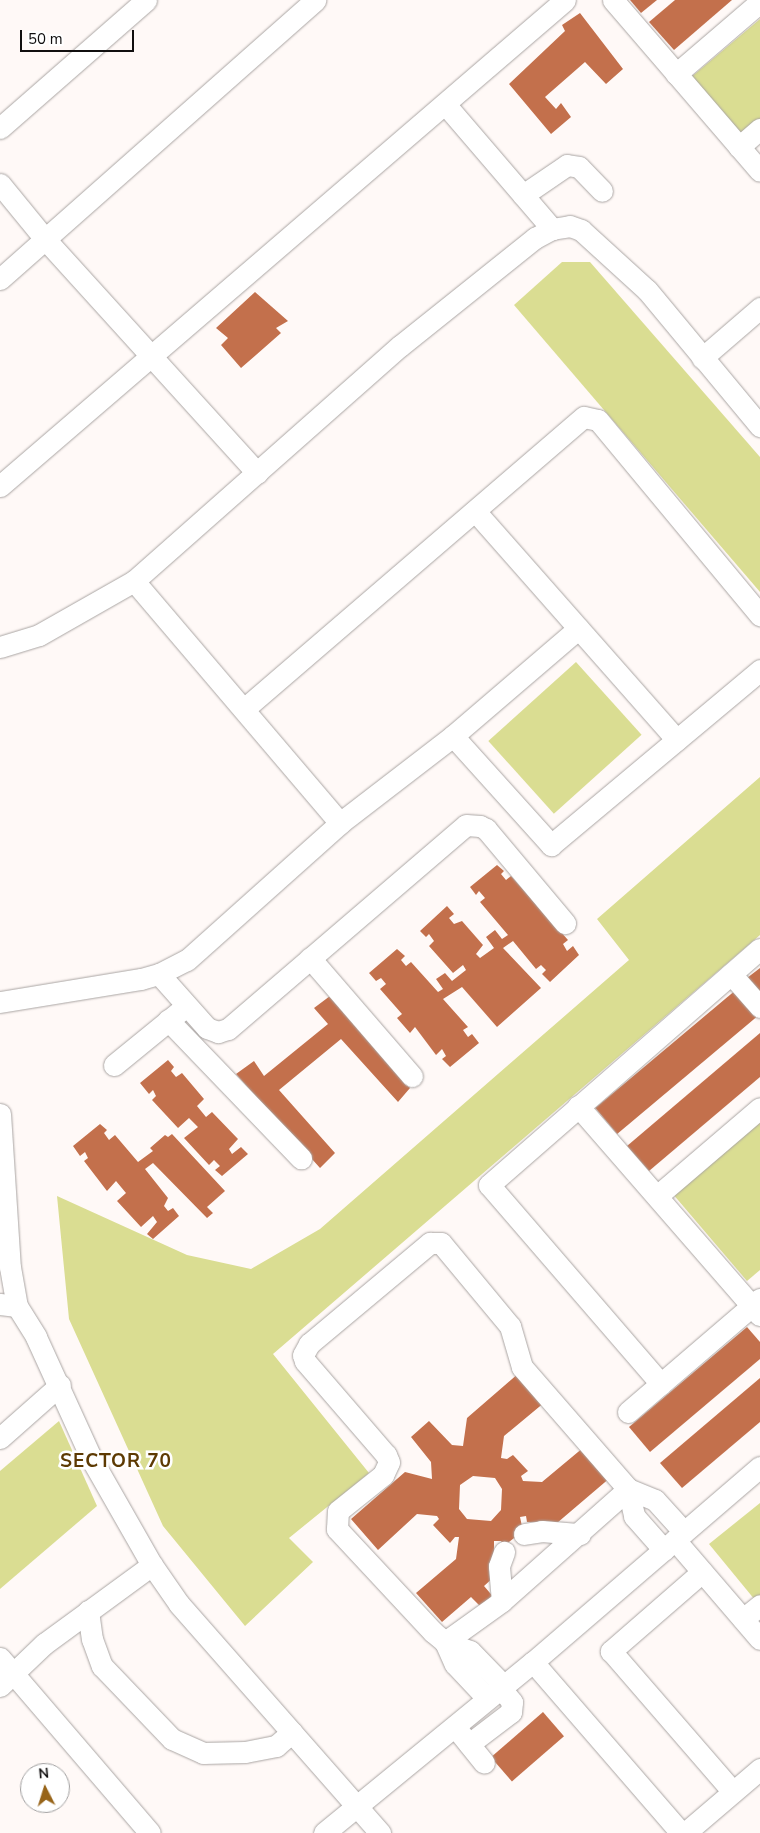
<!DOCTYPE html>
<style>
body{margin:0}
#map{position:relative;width:760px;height:1833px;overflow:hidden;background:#fff9f7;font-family:"Nunito Sans",sans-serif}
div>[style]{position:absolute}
.green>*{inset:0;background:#dadd92;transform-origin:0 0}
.building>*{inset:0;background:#c3704c;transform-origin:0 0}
.roads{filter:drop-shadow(0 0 1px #aaa5a3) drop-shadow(0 0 1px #aaa5a3)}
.minor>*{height:21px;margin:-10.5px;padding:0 10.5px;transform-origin:10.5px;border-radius:10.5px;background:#fff}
span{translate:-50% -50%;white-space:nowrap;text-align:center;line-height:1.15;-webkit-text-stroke:5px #fff;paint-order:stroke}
.district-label{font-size:19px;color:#5d3a03;font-weight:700;letter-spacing:1px}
.north{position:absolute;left:20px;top:1763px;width:50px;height:50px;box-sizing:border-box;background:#fff;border:1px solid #a09f9f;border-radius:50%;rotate:355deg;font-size:14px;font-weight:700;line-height:20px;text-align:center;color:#110f0f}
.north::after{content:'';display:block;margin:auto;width:18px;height:22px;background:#976419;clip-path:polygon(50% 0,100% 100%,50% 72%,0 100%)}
.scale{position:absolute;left:20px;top:30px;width:114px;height:22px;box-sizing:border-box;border:2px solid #110f0f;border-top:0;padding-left:6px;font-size:15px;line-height:18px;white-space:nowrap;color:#110f0f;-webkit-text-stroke:4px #fff;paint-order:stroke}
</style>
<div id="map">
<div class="green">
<i style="clip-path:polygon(760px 19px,760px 120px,740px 137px,690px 78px)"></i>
<i style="clip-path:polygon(562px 262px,590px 262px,760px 457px,760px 592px,514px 305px)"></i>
<i style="left:576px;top:662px;width:98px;height:118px;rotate:48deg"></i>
<i style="clip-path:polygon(760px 777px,760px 935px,273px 1354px,369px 1473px,289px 1538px,313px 1562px,245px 1626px,163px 1526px,69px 1319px,57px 1196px,187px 1255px,251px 1269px,320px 1229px,629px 960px,597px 919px)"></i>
<i style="clip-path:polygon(760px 1118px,760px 1270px,747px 1281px,672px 1193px)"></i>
<i style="clip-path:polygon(59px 1421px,97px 1506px,0 1589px,0 1471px)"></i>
<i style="clip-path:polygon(760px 1503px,760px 1597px,755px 1600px,709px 1544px)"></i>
</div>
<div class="building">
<i style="clip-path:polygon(630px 0,657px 0,641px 13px)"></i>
<i style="clip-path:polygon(675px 0,732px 0,674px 50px,649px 22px)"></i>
<i style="clip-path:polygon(580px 13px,623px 69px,606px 84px,585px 62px,545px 97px,556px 109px,561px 103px,571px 117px,551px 134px,509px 84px,565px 31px,562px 25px)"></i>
<i style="clip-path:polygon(255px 292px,288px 321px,276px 328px,281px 333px,241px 368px,221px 345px,228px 338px,216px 328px)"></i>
<i style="clip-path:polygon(497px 865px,504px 871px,501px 874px,506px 880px,511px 876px,568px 940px,563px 944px,567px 951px,573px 946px,579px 955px,550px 982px,542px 974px,546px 970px,541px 965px,536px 969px,513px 941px,503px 948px,541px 988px,497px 1027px,462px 987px,443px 999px,468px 1027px,463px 1030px,468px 1037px,472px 1034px,479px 1043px,450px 1067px,442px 1059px,446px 1056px,442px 1049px,436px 1055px,415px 1027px,410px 1033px,397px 1018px,402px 1014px,380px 989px,386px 984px,381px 978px,376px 981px,369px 973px,397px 949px,405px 956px,401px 960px,406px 966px,411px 962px,438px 992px,443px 989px,436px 979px,445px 973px,452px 981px,466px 970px,463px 965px,453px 973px,429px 946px,434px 941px,429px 934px,426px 937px,420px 931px,447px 906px,454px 914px,449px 918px,454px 924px,462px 921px,483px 945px,476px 954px,480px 958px,494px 948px,486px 937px,495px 930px,502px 939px,508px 935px,480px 902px,485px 898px,479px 891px,476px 895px,470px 887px)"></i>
<i style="clip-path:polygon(760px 968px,760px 993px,747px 978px)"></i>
<i style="left:737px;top:989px;width:34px;height:185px;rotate:50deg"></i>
<i style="clip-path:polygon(330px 996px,410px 1088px,398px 1102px,341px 1039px,279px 1090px,335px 1153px,320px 1168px,236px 1074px,254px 1061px,264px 1076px,328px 1024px,314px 1008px)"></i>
<i style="clip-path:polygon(760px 1033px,760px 1077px,649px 1171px,627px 1146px)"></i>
<i style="clip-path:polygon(168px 1060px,174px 1067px,171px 1071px,176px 1077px,182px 1073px,204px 1099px,197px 1106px,206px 1117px,212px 1112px,238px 1139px,229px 1149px,232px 1154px,241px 1147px,248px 1154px,222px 1176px,215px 1170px,220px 1166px,214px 1160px,209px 1165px,184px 1138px,198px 1127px,189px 1118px,178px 1128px,152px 1100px,156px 1096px,153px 1090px,149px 1094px,140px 1083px)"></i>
<i style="clip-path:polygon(100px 1124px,107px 1130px,104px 1133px,109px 1140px,115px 1135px,138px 1162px,153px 1151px,150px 1148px,165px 1135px,168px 1137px,172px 1134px,225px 1191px,207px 1207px,213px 1213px,207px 1218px,153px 1163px,145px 1169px,168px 1198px,164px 1206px,168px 1211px,173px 1208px,179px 1216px,153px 1239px,147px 1234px,157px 1222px,153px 1216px,141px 1227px,117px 1201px,126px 1193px,116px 1181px,107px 1191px,84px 1161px,88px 1158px,85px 1152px,80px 1156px,73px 1146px)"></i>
<i style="clip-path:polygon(747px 1327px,760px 1342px,760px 1359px,650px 1452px,629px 1427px)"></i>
<i style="clip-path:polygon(evenodd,519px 1373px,545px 1402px,504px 1436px,501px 1458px,507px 1459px,513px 1455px,528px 1471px,521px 1476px,523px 1481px,542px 1482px,584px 1447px,611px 1477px,557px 1523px,527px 1522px,526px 1516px,520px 1517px,523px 1531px,504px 1546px,501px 1541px,494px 1541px,494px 1577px,484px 1586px,496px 1600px,484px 1610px,471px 1597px,442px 1622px,416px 1593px,456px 1559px,459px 1537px,455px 1537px,450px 1543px,433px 1525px,439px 1519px,437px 1516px,417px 1514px,378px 1550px,351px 1519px,405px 1472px,432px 1479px,431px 1462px,411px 1437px,429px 1421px,452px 1445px,463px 1446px,467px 1418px,519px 1373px,473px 1476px,495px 1478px,502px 1489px,501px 1510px,491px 1521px,467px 1519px,459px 1509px,460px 1485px,473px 1476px)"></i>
<i style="clip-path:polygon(760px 1378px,760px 1422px,682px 1488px,660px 1463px)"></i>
<i style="left:543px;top:1712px;width:32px;height:69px;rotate:49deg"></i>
</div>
<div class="roads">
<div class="minor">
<i style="left:613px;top:0;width:225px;rotate:49.3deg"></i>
<i style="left:676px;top:74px;width:111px;rotate:-40.6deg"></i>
<i style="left:445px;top:104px;width:165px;rotate:49.4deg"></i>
<i style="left:0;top:128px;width:194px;rotate:-41.2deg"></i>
<i style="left:739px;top:147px;width:28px;rotate:-41deg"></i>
<i style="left:0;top:184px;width:71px;rotate:50.7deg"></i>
<i style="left:45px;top:239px;width:316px;rotate:47.8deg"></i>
<i style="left:523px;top:195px;width:53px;rotate:-34.3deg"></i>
<i style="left:567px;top:165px;width:12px;rotate:9deg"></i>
<i style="left:579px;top:167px;width:33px;rotate:46deg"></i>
<i style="left:0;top:279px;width:421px;rotate:-41.5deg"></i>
<i style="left:702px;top:358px;width:77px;rotate:-40.8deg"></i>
<i style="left:0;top:486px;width:745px;rotate:-40.7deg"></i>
<i style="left:475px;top:511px;width:305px;rotate:48.6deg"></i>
<i style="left:134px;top:581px;width:318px;rotate:49.6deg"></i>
<i style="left:0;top:647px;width:41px;rotate:-17.1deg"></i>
<i style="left:39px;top:635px;width:109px;rotate:-29.6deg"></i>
<i style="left:134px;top:581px;width:355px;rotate:-41.5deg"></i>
<i style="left:400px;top:346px;width:173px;rotate:-38.7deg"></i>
<i style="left:535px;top:238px;width:19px;rotate:-28deg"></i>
<i style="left:552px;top:229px;width:18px;rotate:-9deg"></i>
<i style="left:570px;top:226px;width:12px;rotate:20deg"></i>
<i style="left:581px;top:230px;width:89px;rotate:42.3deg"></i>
<i style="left:647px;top:290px;width:177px;rotate:50.3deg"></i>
<i style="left:244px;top:709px;width:448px;rotate:-40.7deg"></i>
<i style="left:584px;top:417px;width:14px;rotate:12deg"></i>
<i style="left:598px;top:420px;width:254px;rotate:50.3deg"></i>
<i style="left:453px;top:736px;width:147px;rotate:48deg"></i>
<i style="left:551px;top:845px;width:273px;rotate:-39.9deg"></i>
<i style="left:310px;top:958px;width:156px;rotate:49.2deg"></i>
<i style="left:159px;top:974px;width:72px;rotate:48.4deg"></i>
<i style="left:207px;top:1028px;width:12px;rotate:20deg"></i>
<i style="left:218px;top:1032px;width:10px;rotate:-17deg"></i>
<i style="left:228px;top:1029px;width:313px;rotate:-40.6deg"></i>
<i style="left:466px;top:825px;width:14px;rotate:4deg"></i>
<i style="left:480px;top:826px;width:7px;rotate:27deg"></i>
<i style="left:486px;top:829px;width:123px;rotate:50deg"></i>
<i style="left:731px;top:974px;width:44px;rotate:48.7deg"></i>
<i style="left:0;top:1002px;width:143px;rotate:-9.3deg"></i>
<i style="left:141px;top:979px;width:19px;rotate:-16deg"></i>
<i style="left:159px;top:974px;width:31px;rotate:-27deg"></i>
<i style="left:187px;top:960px;width:205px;rotate:-41.8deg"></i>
<i style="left:340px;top:823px;width:143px;rotate:-37.6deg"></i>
<i style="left:453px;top:736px;width:165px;rotate:-40.6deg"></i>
<i style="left:168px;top:1020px;width:192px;rotate:46.1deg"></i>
<i style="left:114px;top:1065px;width:84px;rotate:-39.2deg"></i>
<i style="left:578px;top:1106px;width:277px;rotate:49deg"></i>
<i style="left:0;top:1114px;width:153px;rotate:86.3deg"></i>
<i style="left:10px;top:1267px;width:40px;rotate:80deg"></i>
<i style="left:657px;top:1196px;width:135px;rotate:-40.5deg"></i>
<i style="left:0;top:1304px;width:17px;rotate:7deg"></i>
<i style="left:17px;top:1306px;width:36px;rotate:58deg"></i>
<i style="left:36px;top:1337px;width:135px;rotate:65.5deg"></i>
<i style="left:92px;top:1460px;width:121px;rotate:60.3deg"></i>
<i style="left:152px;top:1565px;width:47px;rotate:55.3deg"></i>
<i style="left:179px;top:1604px;width:305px;rotate:48.7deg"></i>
<i style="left:661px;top:1384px;width:263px;rotate:-130.8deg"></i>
<i style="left:489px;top:1185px;width:359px;rotate:-41.1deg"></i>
<i style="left:628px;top:1412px;width:174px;rotate:-40.6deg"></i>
<i style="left:0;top:1438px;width:80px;rotate:-41.5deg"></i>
<i style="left:628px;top:1489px;width:29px;rotate:22deg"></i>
<i style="left:655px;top:1500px;width:43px;rotate:47.8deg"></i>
<i style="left:524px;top:1534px;width:18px;rotate:-9deg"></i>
<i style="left:542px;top:1531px;width:38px;rotate:5deg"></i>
<i style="left:675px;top:1540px;width:130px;rotate:49.4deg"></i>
<i style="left:702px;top:1572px;width:121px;rotate:139deg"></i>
<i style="left:611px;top:1651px;width:186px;rotate:49.1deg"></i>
<i style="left:502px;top:1601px;width:35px;rotate:-95deg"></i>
<i style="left:499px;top:1566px;width:15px;rotate:-70deg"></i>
<i style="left:88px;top:1611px;width:28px;rotate:82deg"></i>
<i style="left:92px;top:1639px;width:29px;rotate:70deg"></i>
<i style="left:102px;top:1666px;width:101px;rotate:46.2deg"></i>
<i style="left:172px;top:1739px;width:34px;rotate:24deg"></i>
<i style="left:203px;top:1753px;width:42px;rotate:-1.4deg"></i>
<i style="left:245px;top:1752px;width:32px;rotate:-11deg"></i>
<i style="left:276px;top:1746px;width:21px;rotate:-41deg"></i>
<i style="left:743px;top:1619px;width:22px;rotate:-39deg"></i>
<i style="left:445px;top:1642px;width:70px;rotate:-35.7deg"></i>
<i style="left:502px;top:1601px;width:169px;rotate:-41.6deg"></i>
<i style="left:445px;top:1642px;width:24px;rotate:66deg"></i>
<i style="left:455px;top:1664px;width:47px;rotate:46.7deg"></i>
<i style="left:0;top:1658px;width:230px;rotate:49.4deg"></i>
<i style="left:533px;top:1662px;width:226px;rotate:49.1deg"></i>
<i style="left:503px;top:1685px;width:47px;rotate:-134.1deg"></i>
<i style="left:470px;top:1651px;width:27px;rotate:-160deg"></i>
<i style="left:445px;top:1642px;width:16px;rotate:-140deg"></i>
<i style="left:433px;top:1632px;width:141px;rotate:-133deg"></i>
<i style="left:337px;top:1529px;width:18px;rotate:-87deg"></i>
<i style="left:338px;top:1511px;width:58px;rotate:-38.7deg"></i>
<i style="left:383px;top:1475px;width:14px;rotate:-65deg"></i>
<i style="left:389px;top:1462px;width:8px;rotate:-113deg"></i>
<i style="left:386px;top:1455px;width:124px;rotate:-130.8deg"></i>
<i style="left:305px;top:1361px;width:6px;rotate:-108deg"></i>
<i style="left:303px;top:1355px;width:13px;rotate:-61deg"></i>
<i style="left:309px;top:1344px;width:158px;rotate:-39.9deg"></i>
<i style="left:430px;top:1243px;width:11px"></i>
<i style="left:441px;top:1243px;width:108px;rotate:50.3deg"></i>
<i style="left:510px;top:1326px;width:43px;rotate:73.7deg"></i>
<i style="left:522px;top:1367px;width:162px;rotate:49deg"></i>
<i style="left:628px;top:1489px;width:28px;rotate:77deg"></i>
<i style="left:634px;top:1516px;width:45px;rotate:48.6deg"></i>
<i style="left:0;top:1686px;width:61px;rotate:-43.7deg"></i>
<i style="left:44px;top:1644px;width:134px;rotate:-36.2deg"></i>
<i style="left:460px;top:1733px;width:38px;rotate:51deg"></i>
<i style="left:469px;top:1744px;width:53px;rotate:-37.3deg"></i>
<i style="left:511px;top:1712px;width:10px;rotate:-84deg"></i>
<i style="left:512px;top:1702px;width:19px;rotate:-129deg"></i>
<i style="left:324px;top:1833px;width:270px;rotate:-39.3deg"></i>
<i style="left:533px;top:1662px;width:299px;rotate:-40.7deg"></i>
<i style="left:685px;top:1833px;width:99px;rotate:-40.5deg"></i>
</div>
</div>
<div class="district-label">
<span style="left:116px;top:1462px">SECTOR 70</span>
</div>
<div class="north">N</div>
<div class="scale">50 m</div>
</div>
